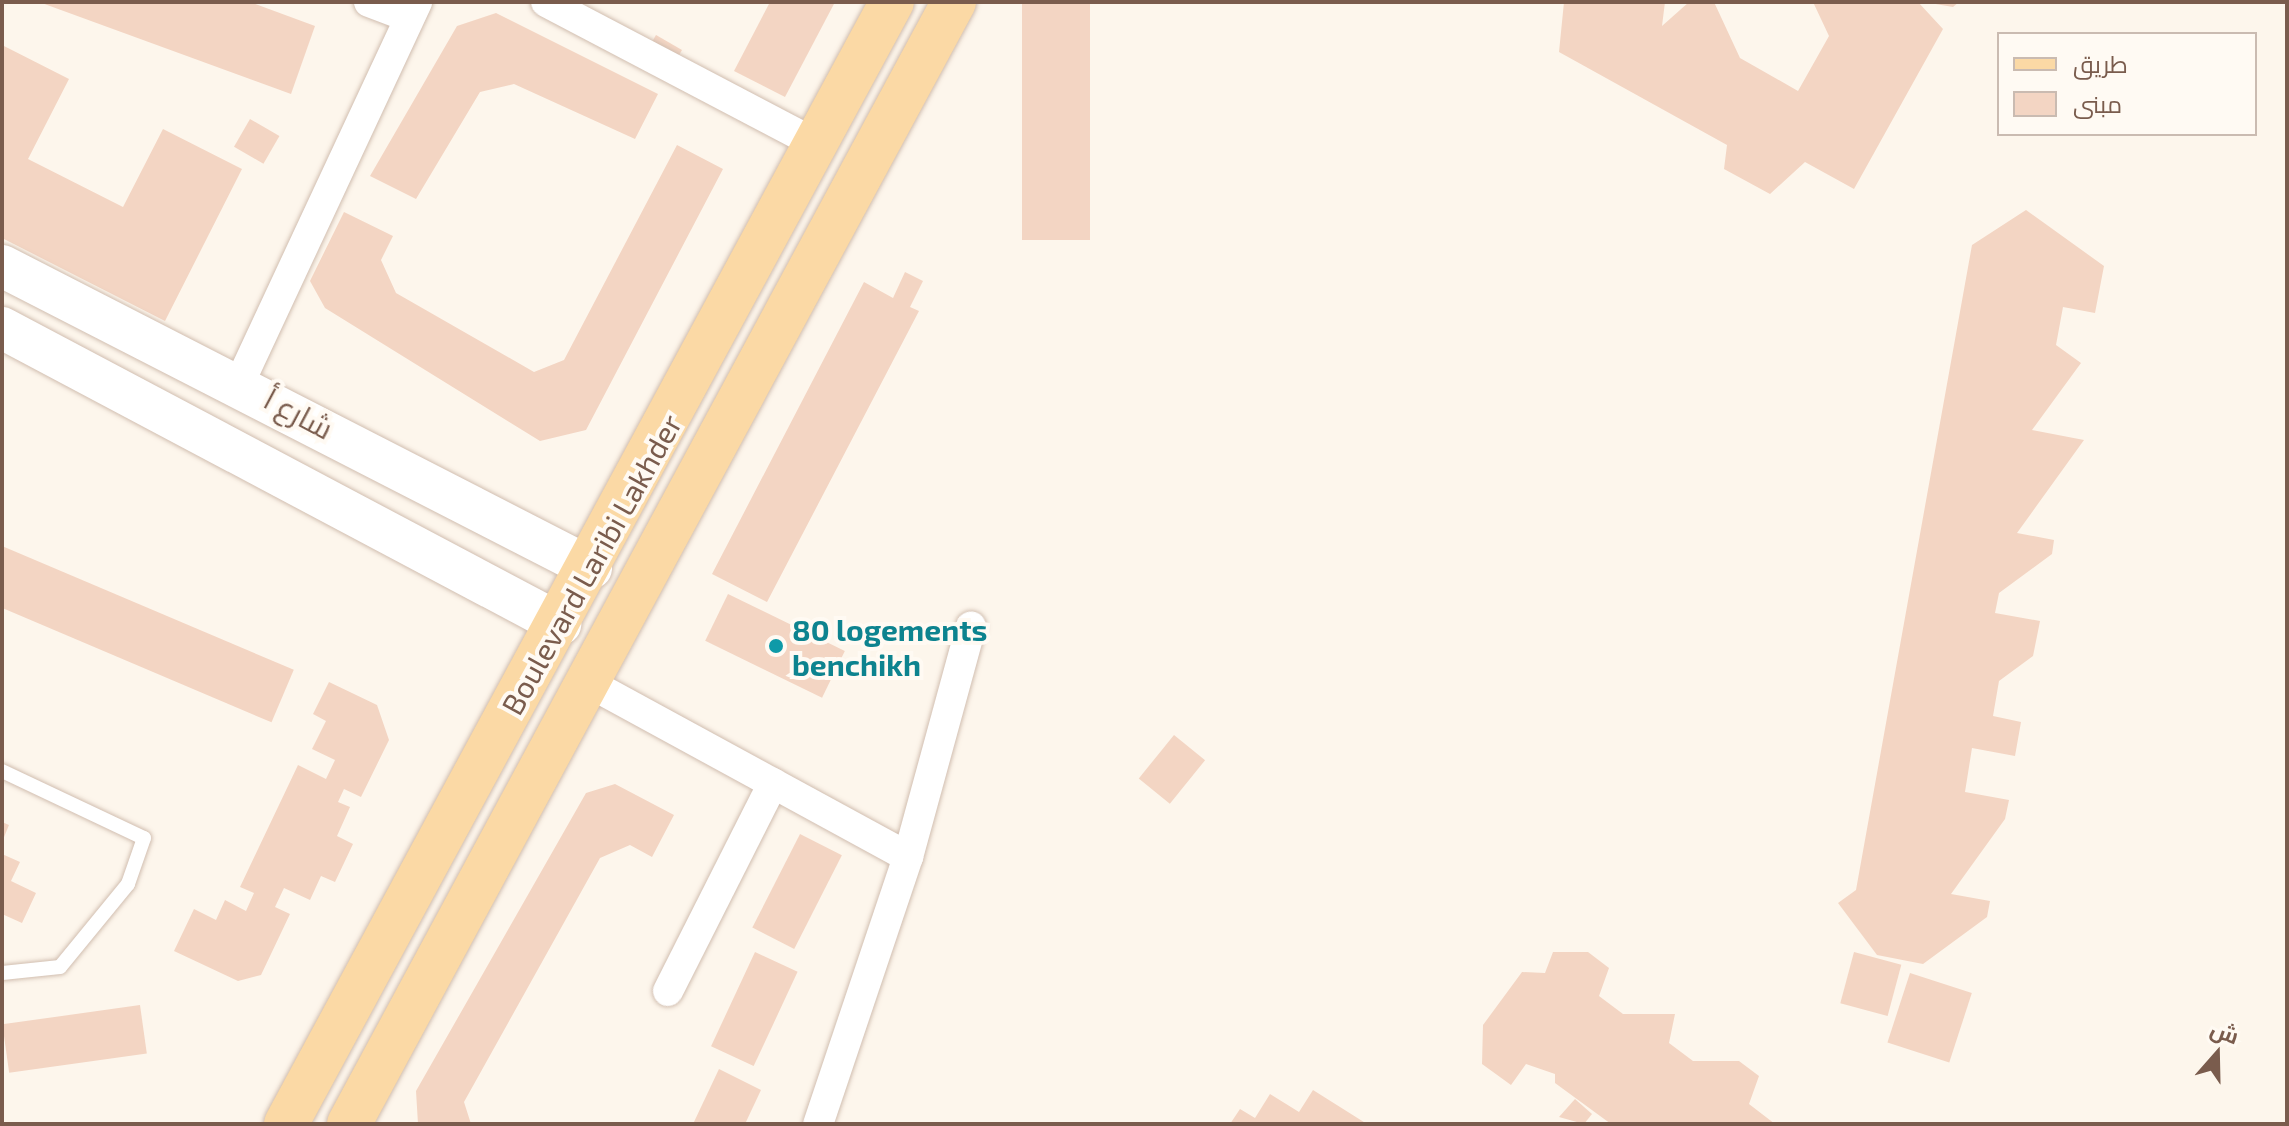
<!DOCTYPE html>
<meta charset="utf-8">
<style>
body{margin:0}
#map{position:relative;width:2289px;height:1126px;overflow:hidden;background:#fdf6ec;font-family:"Exo 2",Cairo,sans-serif}
div>[style]{position:absolute}
.building>*{inset:0;background:#f3d5c3;transform-origin:0 0}
.roads{filter:drop-shadow(0 0 2px #d1beb0) drop-shadow(0 0 2px #d1beb0)}
.lane>*{height:14px;margin:-7px;padding:0 7px;transform-origin:7px;border-radius:7px;background:#fff}
.street>*{height:30px;margin:-15px;padding:0 15px;transform-origin:15px;border-radius:15px;background:#fff}
.secondary>*{height:42px;margin:-21px;padding:0 21px;transform-origin:21px;border-radius:21px;background:#fff}
.primary>*{height:44px;margin:-22px;padding:0 22px;transform-origin:22px;border-radius:22px;background:#fbd9a5}
.dots>*{width:22px;height:22px;translate:-50% -50%;box-sizing:border-box;border:4px solid #fffaf3;border-radius:50%}
span{translate:-50% -50%;white-space:nowrap;text-align:center;line-height:1.15;-webkit-text-stroke:8px #fffaf3;paint-order:stroke}
.street-label{font-size:30px;color:#7a5c4d}
.culture-label{font-size:30px;color:#0d838f;font-weight:700}
.left{translate:0 -50%;text-align:left}
.frame{position:absolute;inset:0;border:4px solid #7a5c4d;pointer-events:none}
.legend{position:absolute;left:1997px;top:32px;width:260px;height:104px;box-sizing:border-box;background:#fffaf3;border:2px solid #cabbb1;margin:0;padding:10px 14px;list-style:none;font-size:24px;color:#7a5c4d}
.legend li{display:flex;align-items:center;gap:16px;height:40px}
.legend b{width:40px;border:2px solid #cabbb1}
.north{position:absolute;left:2177px;top:1014px;width:80px;height:80px;-webkit-text-stroke:6px #fffaf3;paint-order:stroke;rotate:20deg;font-size:22px;font-weight:700;line-height:32px;text-align:center;color:#7a5c4d}
.north::after{content:'';display:block;margin:auto;width:28px;height:36px;background:#7a5c4d;clip-path:polygon(50% 0,100% 100%,50% 72%,0 100%)}
</style>
<div id="map">
<div class="building">
<i style="clip-path:polygon(39px 2px,250px 2px,315px 26px,291px 94px)"></i>
<i style="clip-path:polygon(770px 2px,835px 2px,785px 97px,734px 71px)"></i>
<i style="left:1022px;top:2px;width:68px;height:238px"></i>
<i style="clip-path:polygon(1564px 2px,1665px 2px,1662px 26px,1689px 2px,1714px 2px,1740px 58px,1798px 91px,1829px 36px,1813px 2px,1918px 2px,1943px 29px,1854px 189px,1805px 162px,1770px 194px,1724px 169px,1727px 145px,1559px 52px)"></i>
<i style="clip-path:polygon(1924px 2px,1959px 2px,1953px 7px)"></i>
<i style="clip-path:polygon(496px 13px,658px 94px,635px 139px,514px 84px,480px 92px,416px 199px,370px 176px,457px 26px)"></i>
<i style="left:656px;top:35px;width:30px;height:20px;rotate:30deg"></i>
<i style="clip-path:polygon(2px 45px,69px 79px,28px 159px,123px 207px,163px 129px,242px 169px,165px 321px,2px 238px)"></i>
<i style="left:250px;top:119px;width:34px;height:32px;rotate:30deg"></i>
<i style="clip-path:polygon(677px 145px,723px 169px,586px 430px,540px 441px,325px 308px,310px 281px,344px 212px,393px 236px,381px 260px,396px 293px,534px 372px,564px 360px)"></i>
<i style="clip-path:polygon(2026px 210px,2104px 266px,2095px 313px,2063px 307px,2056px 345px,2081px 363px,2032px 430px,2084px 440px,2017px 533px,2054px 540px,2052px 554px,1999px 593px,1995px 613px,2040px 621px,2033px 656px,1999px 681px,1993px 716px,2021px 722px,2015px 756px,1972px 748px,1965px 792px,2009px 800px,2005px 819px,1951px 894px,1990px 901px,1987px 917px,1923px 964px,1877px 955px,1838px 903px,1856px 890px,1972px 245px)"></i>
<i style="clip-path:polygon(905px 272px,923px 281px,910px 307px,919px 311px,767px 602px,712px 574px,864px 282px,893px 298px)"></i>
<i style="left:2px;top:546px;width:317px;height:57px;rotate:23deg"></i>
<i style="left:728px;top:594px;width:130px;height:52px;rotate:26deg"></i>
<i style="clip-path:polygon(329px 682px,377px 705px,389px 740px,361px 797px,344px 789px,338px 802px,350px 807px,337px 836px,353px 844px,335px 882px,321px 876px,310px 900px,284px 888px,275px 907px,290px 914px,261px 975px,238px 981px,174px 951px,194px 909px,216px 920px,225px 900px,246px 911px,254px 893px,240px 887px,298px 765px,326px 779px,335px 760px,312px 749px,326px 721px,313px 714px)"></i>
<i style="left:1174px;top:735px;width:40px;height:56px;rotate:39deg"></i>
<i style="clip-path:polygon(615px 784px,674px 815px,652px 857px,630px 845px,600px 858px,464px 1102px,471px 1124px,418px 1124px,416px 1091px,586px 793px)"></i>
<i style="clip-path:polygon(2px 822px,9px 825px,2px 842px)"></i>
<i style="left:800px;top:834px;width:47px;height:105px;rotate:27deg"></i>
<i style="clip-path:polygon(2px 854px,20px 862px,11px 881px,36px 893px,22px 923px,2px 914px)"></i>
<i style="left:755px;top:952px;width:47px;height:104px;rotate:25deg"></i>
<i style="clip-path:polygon(1553px 952px,1588px 952px,1609px 968px,1599px 996px,1623px 1014px,1675px 1014px,1669px 1043px,1693px 1061px,1739px 1061px,1759px 1076px,1749px 1104px,1775px 1124px,1611px 1124px,1555px 1083px,1555px 1074px,1526px 1064px,1511px 1085px,1482px 1064px,1483px 1025px,1522px 972px,1545px 973px)"></i>
<i style="left:1854px;top:952px;width:49px;height:53px;rotate:15deg"></i>
<i style="left:1910px;top:973px;width:65px;height:73px;rotate:18deg"></i>
<i style="left:140px;top:1005px;width:49px;height:139px;rotate:82deg"></i>
<i style="clip-path:polygon(719px 1069px,761px 1090px,745px 1124px,693px 1124px)"></i>
<i style="clip-path:polygon(1313px 1090px,1367px 1124px,1230px 1124px,1240px 1109px,1255px 1118px,1270px 1094px,1299px 1112px)"></i>
<i style="clip-path:polygon(1575px 1099px,1592px 1114px,1584px 1124px,1559px 1117px)"></i>
</div>
<div class="roads">
<div class="lane">
<i style="left:2px;top:771px;width:157px;rotate:25.3deg"></i>
<i style="left:144px;top:838px;width:49px;rotate:109.2deg"></i>
<i style="left:128px;top:884px;width:107px;rotate:129.3deg"></i>
<i style="left:60px;top:967px;width:58px;rotate:174.1deg"></i>
</div>
<div class="street">
<i style="left:369px;top:2px;width:43px;rotate:20.6deg"></i>
<i style="left:546px;top:2px;width:306px;rotate:27.7deg"></i>
<i style="left:240px;top:382px;width:419px;rotate:-65deg"></i>
<i style="left:591px;top:684px;width:361px;rotate:28.6deg"></i>
<i style="left:908px;top:857px;width:282px;rotate:108.6deg"></i>
<i style="left:908px;top:857px;width:239px;rotate:-74.7deg"></i>
<i style="left:668px;top:991px;width:233px;rotate:-63.2deg"></i>
</div>
<div class="secondary">
<i style="left:2px;top:266px;width:662px;rotate:27.15deg"></i>
<i style="left:2px;top:328px;width:632px;rotate:27.94deg"></i>
</div>
<div class="primary">
<i style="left:286px;top:1124px;width:1275px;rotate:-61.63deg"></i>
<i style="left:349px;top:1124px;width:1275px;rotate:-61.67deg"></i>
</div>
</div>
<div class="dots">
<i style="left:776px;top:646px;background:#0f9aa8"></i>
</div>
<div class="street-label">
<span style="left:299px;top:413px;rotate:28deg">شارع أ</span>
<span style="left:591px;top:564px;rotate:-61deg">Boulevard Laribi Lakhder</span>
</div>
<div class="culture-label">
<span class="left" style="left:792px;top:646px">80 logements<br>benchikh</span>
</div>
<div class="frame"></div>
<ul class="legend">
<li><b style="height:10px;background:#fbd9a5"></b>طريق</li>
<li><b style="height:22px;background:#f3d5c3"></b>مبنى</li>
</ul>
<div class="north">ش</div>
</div>
